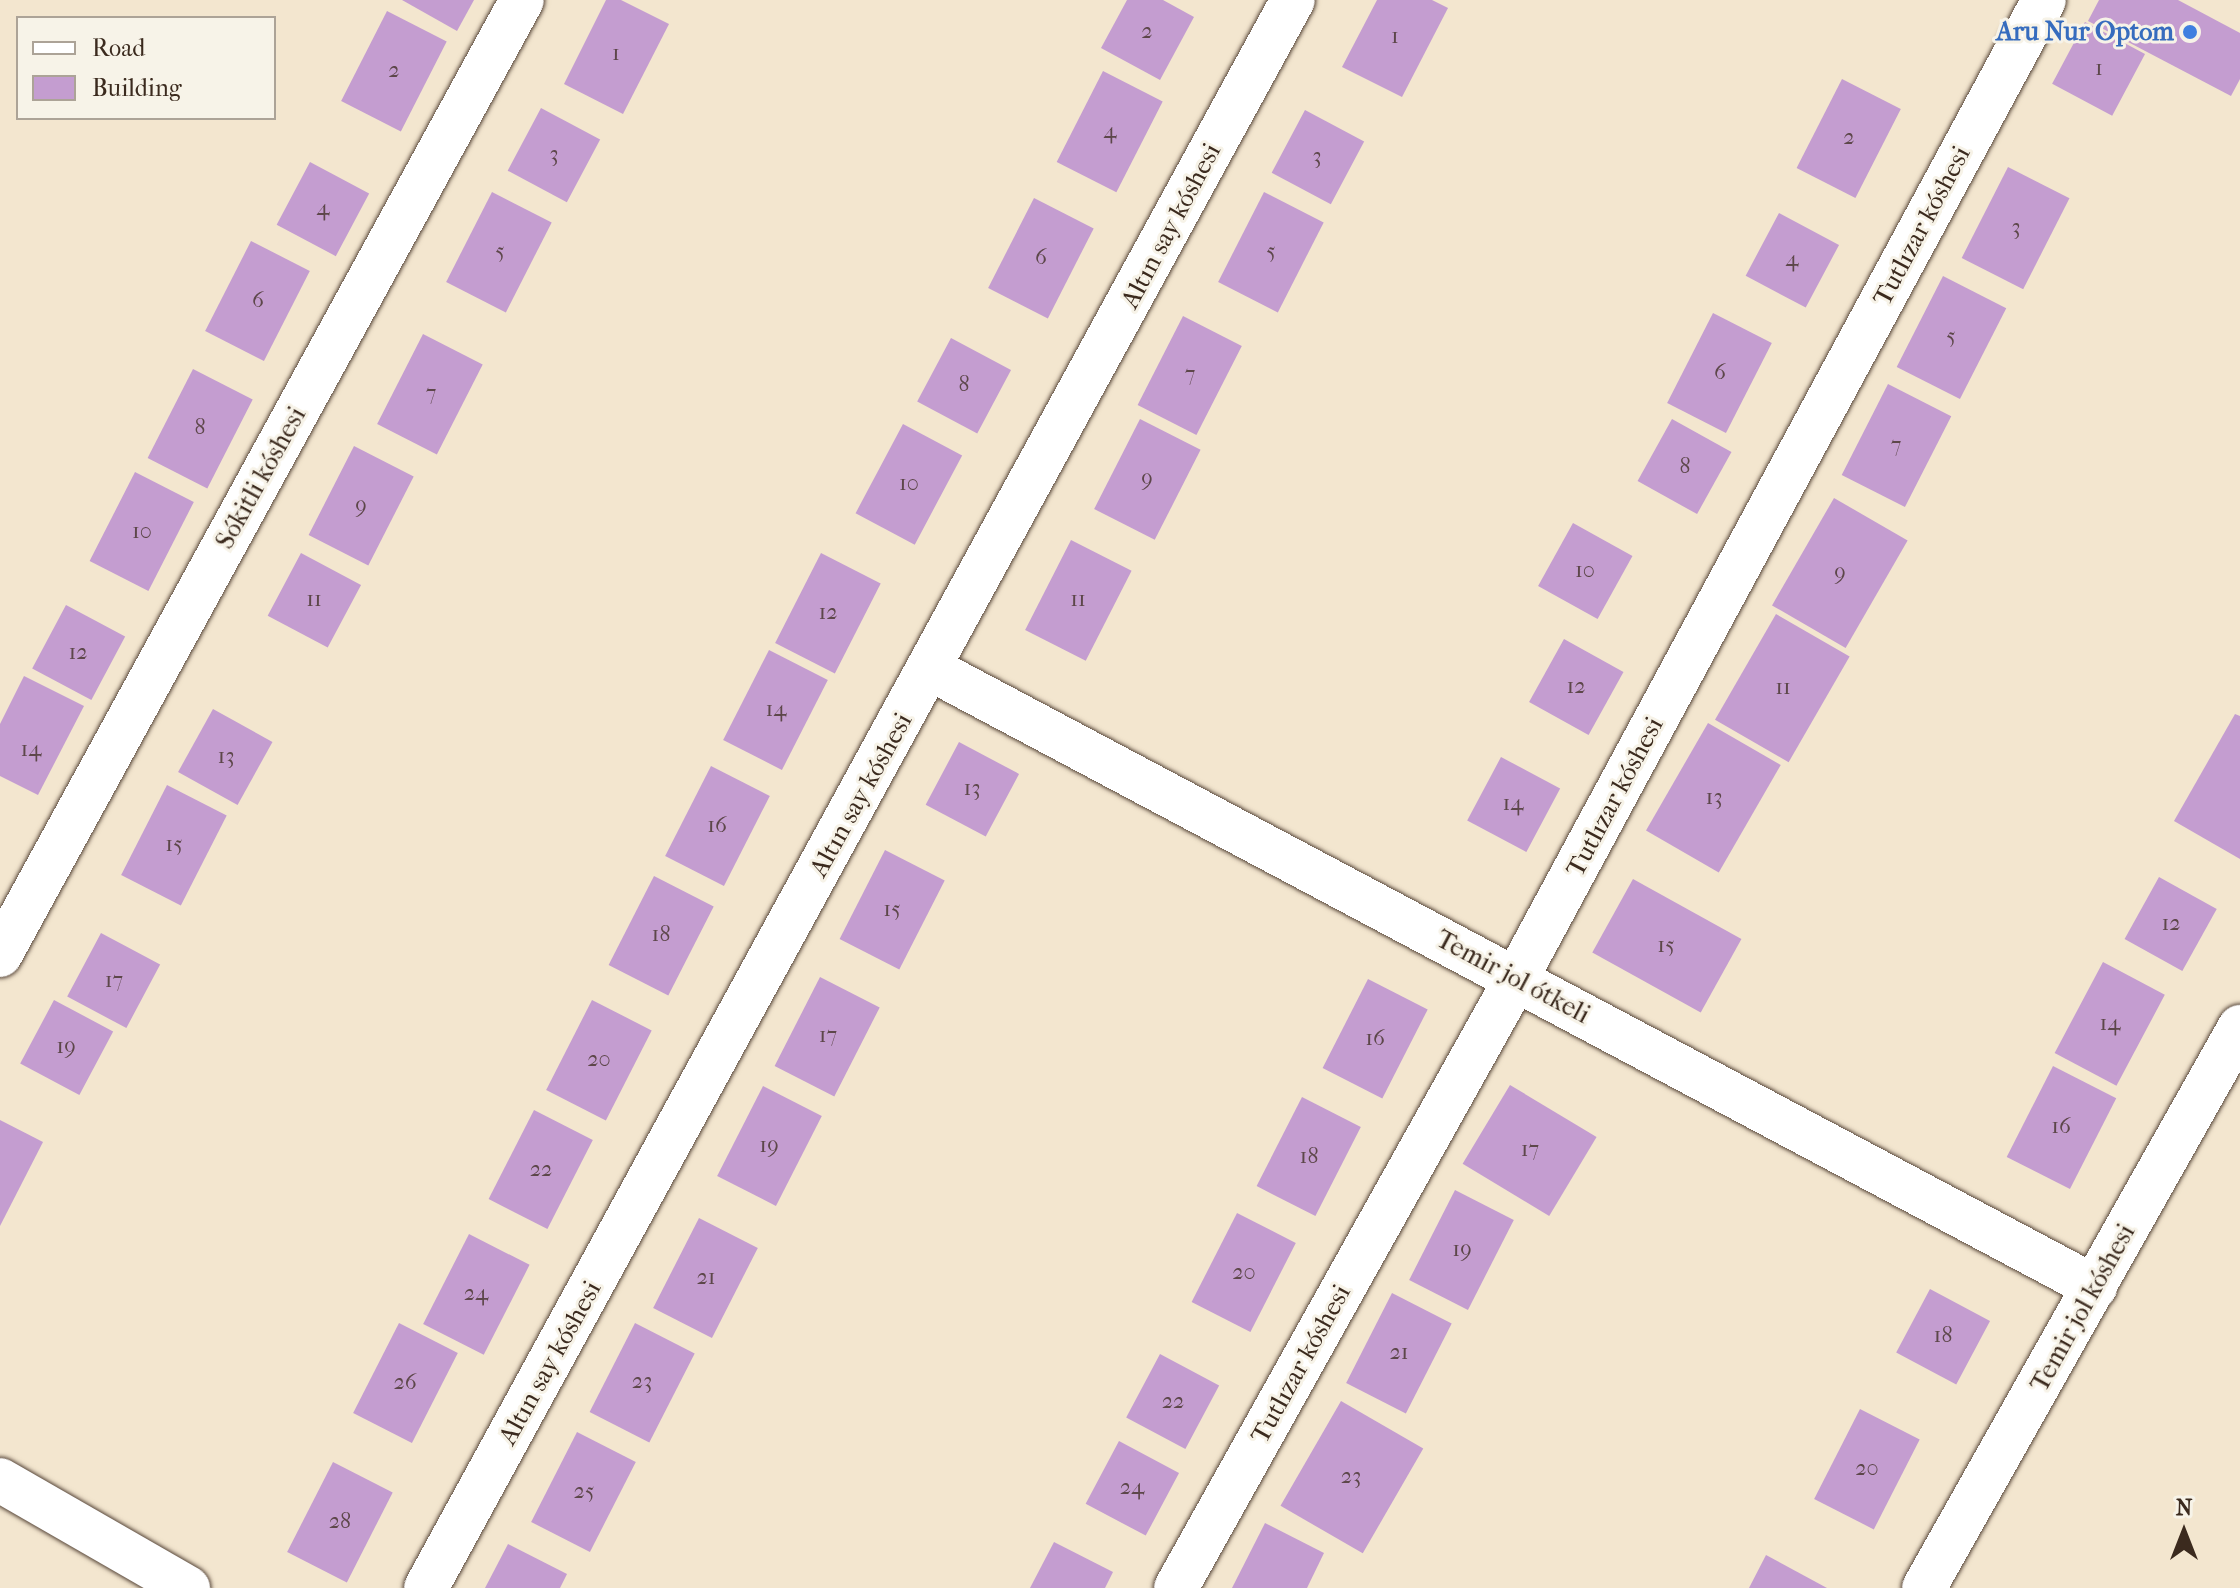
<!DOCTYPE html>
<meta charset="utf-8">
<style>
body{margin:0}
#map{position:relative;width:2240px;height:1588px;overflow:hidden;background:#f3e6cf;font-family:"IM FELL French Canon",serif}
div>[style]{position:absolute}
.building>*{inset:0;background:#c49dd0;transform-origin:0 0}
.roads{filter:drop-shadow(0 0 2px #574639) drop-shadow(0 0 2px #574639)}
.minor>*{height:44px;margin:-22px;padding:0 22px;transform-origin:22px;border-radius:22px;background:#fff}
.dots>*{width:22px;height:22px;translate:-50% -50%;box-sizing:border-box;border:4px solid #f7f3e8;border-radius:50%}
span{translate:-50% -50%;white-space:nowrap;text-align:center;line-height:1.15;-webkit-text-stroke:6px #f7f3e8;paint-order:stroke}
.number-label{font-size:22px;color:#5d474a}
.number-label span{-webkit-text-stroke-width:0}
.shop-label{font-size:26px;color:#366cbe;font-weight:700}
.right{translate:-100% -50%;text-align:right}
.street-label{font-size:26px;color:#3b2a1e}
.legend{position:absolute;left:16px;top:16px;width:260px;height:104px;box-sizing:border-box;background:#f7f3e8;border:2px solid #aca397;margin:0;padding:10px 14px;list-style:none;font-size:24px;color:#3b2a1e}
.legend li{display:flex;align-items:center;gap:16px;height:40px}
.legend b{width:40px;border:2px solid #aca397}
.north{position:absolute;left:2144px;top:1492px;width:80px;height:80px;-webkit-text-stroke:6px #f7f3e8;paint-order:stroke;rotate:0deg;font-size:22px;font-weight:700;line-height:32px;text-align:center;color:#3b2a1e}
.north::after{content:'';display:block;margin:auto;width:28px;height:36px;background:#3b2a1e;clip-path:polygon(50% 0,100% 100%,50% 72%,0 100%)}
</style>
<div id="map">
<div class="building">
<i style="clip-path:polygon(402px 0,474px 0,457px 31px)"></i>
<i style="clip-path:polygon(606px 0,621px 0,669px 24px,623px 114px,564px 84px)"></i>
<i style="clip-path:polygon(1127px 0,1163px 0,1194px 17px,1160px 80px,1101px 48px)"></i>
<i style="clip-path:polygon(1377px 0,1432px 0,1448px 8px,1402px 97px,1342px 67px)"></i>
<i style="clip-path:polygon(2099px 0,2178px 0,2240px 33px,2240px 79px,2231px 96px,2088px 21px)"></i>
<i style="left:387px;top:11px;width:67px;height:101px;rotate:27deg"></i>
<i style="left:2085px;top:22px;width:68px;height:70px;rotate:28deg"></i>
<i style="left:1103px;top:71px;width:67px;height:102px;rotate:27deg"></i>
<i style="left:1842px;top:79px;width:66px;height:100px;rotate:27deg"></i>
<i style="left:541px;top:108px;width:67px;height:71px;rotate:28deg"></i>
<i style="left:1305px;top:110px;width:67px;height:71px;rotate:28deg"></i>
<i style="left:310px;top:162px;width:67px;height:71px;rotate:28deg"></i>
<i style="left:2008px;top:167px;width:69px;height:102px;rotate:27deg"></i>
<i style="left:492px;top:192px;width:67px;height:101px;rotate:27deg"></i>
<i style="left:1264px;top:192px;width:67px;height:101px;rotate:27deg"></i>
<i style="left:1034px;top:198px;width:67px;height:101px;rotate:27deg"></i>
<i style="left:1779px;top:213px;width:68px;height:71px;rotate:28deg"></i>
<i style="left:251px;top:241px;width:66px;height:101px;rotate:27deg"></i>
<i style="left:1943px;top:276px;width:71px;height:102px;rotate:27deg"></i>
<i style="left:1713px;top:313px;width:66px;height:101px;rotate:27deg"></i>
<i style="left:1183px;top:316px;width:66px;height:100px;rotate:27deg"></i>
<i style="left:423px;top:334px;width:67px;height:101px;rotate:27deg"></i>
<i style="left:951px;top:338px;width:68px;height:72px;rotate:28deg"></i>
<i style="left:193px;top:369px;width:67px;height:100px;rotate:27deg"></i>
<i style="left:1888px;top:384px;width:71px;height:102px;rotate:27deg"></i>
<i style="left:1140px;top:419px;width:68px;height:101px;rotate:27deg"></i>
<i style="left:1672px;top:419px;width:68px;height:71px;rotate:29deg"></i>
<i style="left:903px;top:424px;width:67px;height:101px;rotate:28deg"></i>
<i style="left:354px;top:446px;width:67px;height:100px;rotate:27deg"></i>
<i style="left:135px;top:472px;width:66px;height:100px;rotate:27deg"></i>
<i style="left:1834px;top:498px;width:85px;height:124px;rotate:30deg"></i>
<i style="left:1573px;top:523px;width:68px;height:72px;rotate:29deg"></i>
<i style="left:1071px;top:540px;width:68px;height:101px;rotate:27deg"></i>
<i style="left:301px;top:553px;width:68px;height:71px;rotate:28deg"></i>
<i style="left:821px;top:553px;width:67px;height:101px;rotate:27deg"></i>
<i style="left:66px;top:605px;width:67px;height:72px;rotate:28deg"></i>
<i style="left:1776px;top:614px;width:85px;height:122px;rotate:30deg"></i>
<i style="left:1564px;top:639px;width:68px;height:72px;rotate:29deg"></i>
<i style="left:769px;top:650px;width:66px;height:101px;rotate:27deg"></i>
<i style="clip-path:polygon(24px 676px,84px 706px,38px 795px,0 776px,0 724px)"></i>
<i style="left:213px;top:709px;width:68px;height:72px;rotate:29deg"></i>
<i style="clip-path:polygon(2235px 714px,2240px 716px,2240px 859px,2174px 821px)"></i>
<i style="left:1708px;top:723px;width:84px;height:124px;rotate:30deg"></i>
<i style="left:959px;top:742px;width:68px;height:71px;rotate:28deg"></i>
<i style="left:1501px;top:757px;width:67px;height:72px;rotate:28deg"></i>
<i style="left:711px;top:766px;width:66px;height:101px;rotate:27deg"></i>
<i style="left:167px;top:785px;width:67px;height:101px;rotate:27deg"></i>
<i style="left:885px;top:850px;width:67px;height:100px;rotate:27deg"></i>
<i style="left:654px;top:876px;width:67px;height:100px;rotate:27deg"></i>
<i style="left:2159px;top:877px;width:66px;height:71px;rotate:29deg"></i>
<i style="left:1633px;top:879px;width:124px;height:84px;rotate:29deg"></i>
<i style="left:101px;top:933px;width:67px;height:72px;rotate:28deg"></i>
<i style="left:2103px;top:962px;width:70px;height:103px;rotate:28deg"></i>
<i style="left:820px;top:977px;width:67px;height:100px;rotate:27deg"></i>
<i style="left:1368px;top:979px;width:67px;height:100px;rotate:27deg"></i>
<i style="left:54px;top:1000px;width:67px;height:72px;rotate:28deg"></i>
<i style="left:592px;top:1000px;width:67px;height:101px;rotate:27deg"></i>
<i style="left:2053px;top:1066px;width:71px;height:102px;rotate:27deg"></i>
<i style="left:1510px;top:1085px;width:101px;height:92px;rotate:31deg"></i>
<i style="left:763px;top:1086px;width:66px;height:101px;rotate:27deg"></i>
<i style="left:1302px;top:1097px;width:66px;height:100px;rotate:27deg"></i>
<i style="left:534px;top:1110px;width:66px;height:100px;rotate:27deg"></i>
<i style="clip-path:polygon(0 1120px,43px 1142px,0 1226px)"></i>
<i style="left:1455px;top:1190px;width:66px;height:101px;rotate:27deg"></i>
<i style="left:1237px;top:1213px;width:66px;height:100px;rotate:27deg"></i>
<i style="left:699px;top:1218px;width:66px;height:101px;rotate:27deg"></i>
<i style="left:469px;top:1234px;width:68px;height:101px;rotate:27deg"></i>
<i style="left:1930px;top:1289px;width:68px;height:72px;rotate:28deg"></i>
<i style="left:1392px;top:1293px;width:67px;height:101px;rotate:27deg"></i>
<i style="left:399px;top:1323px;width:66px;height:101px;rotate:27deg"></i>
<i style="left:635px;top:1323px;width:67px;height:100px;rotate:27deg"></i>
<i style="left:1160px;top:1354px;width:67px;height:72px;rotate:28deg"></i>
<i style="left:1341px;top:1401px;width:95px;height:121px;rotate:30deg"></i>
<i style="left:1860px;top:1409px;width:67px;height:101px;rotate:27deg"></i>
<i style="left:577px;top:1432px;width:66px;height:101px;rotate:27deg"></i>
<i style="left:1119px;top:1441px;width:68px;height:71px;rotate:28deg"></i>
<i style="left:333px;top:1462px;width:67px;height:101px;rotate:27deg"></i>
<i style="clip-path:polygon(1265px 1523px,1324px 1553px,1307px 1588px,1232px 1588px)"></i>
<i style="clip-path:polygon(1054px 1542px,1113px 1572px,1105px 1588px,1030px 1588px)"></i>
<i style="clip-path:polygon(508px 1544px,567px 1574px,560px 1588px,485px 1588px)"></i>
<i style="clip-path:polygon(1766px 1555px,1827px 1588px,1749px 1588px)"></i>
</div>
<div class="roads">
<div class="minor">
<i style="left:931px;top:669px;width:1318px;rotate:27.97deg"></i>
<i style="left:0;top:955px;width:1088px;rotate:-61.34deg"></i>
<i style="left:0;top:1480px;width:217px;rotate:29.9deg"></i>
<i style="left:426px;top:1588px;width:1809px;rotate:-61.37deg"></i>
<i style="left:1176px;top:1588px;width:697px;rotate:-60.83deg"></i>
<i style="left:1516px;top:979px;width:1112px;rotate:-61.66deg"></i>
<i style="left:1924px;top:1588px;width:644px;rotate:-60.61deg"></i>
</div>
</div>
<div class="dots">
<i style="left:2190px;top:32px;background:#3f7fe0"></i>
</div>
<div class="number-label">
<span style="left:1147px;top:32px">2</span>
<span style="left:1395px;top:37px">1</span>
<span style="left:616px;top:54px">1</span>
<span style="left:2099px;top:69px">1</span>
<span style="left:394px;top:71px">2</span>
<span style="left:1110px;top:132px">4</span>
<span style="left:1849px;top:138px">2</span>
<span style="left:554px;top:155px">3</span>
<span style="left:1317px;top:157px">3</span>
<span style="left:323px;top:209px">4</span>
<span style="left:2016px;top:228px">3</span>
<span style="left:500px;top:252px">5</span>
<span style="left:1271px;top:252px">5</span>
<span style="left:1041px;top:258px">6</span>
<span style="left:1792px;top:260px">4</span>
<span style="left:258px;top:301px">6</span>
<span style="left:1951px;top:337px">5</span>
<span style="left:1720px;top:373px">6</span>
<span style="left:1190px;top:375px">7</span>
<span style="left:964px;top:385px">8</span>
<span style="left:431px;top:394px">7</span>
<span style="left:200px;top:428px">8</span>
<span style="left:1896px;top:446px">7</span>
<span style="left:1685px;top:467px">8</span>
<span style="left:1147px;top:479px">9</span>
<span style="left:909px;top:484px">10</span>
<span style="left:361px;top:506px">9</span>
<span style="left:142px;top:532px">10</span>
<span style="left:1585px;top:571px">10</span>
<span style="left:1840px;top:573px">9</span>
<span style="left:314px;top:600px">11</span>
<span style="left:1078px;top:600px">11</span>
<span style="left:828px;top:613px">12</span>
<span style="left:78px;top:653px">12</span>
<span style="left:1576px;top:687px">12</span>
<span style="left:1783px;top:688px">11</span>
<span style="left:776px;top:710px">14</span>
<span style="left:31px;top:750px">14</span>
<span style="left:226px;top:757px">13</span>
<span style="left:972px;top:789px">13</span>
<span style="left:1714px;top:798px">13</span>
<span style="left:1513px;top:804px">14</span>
<span style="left:717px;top:826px">16</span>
<span style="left:174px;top:845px">15</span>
<span style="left:892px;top:910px">15</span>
<span style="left:2171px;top:924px">12</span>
<span style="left:661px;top:935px">18</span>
<span style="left:1666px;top:946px">15</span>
<span style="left:114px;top:981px">17</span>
<span style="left:2110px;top:1024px">14</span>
<span style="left:828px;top:1036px">17</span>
<span style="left:1375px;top:1039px">16</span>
<span style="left:66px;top:1047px">19</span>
<span style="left:599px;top:1060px">20</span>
<span style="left:2061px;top:1127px">16</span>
<span style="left:769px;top:1146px">19</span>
<span style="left:1530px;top:1150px">17</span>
<span style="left:1309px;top:1157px">18</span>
<span style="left:541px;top:1170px">22</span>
<span style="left:1462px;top:1250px">19</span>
<span style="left:1244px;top:1273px">20</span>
<span style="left:706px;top:1278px">21</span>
<span style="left:476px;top:1294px">24</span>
<span style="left:1943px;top:1336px">18</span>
<span style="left:1399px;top:1353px">21</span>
<span style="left:642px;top:1382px">23</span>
<span style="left:405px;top:1383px">26</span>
<span style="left:1173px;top:1402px">22</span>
<span style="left:1867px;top:1469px">20</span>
<span style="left:1351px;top:1477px">23</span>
<span style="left:1132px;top:1488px">24</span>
<span style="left:584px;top:1492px">25</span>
<span style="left:340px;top:1522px">28</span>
</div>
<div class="shop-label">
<span class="right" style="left:2174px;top:32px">Aru Nur Optom</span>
</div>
<div class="street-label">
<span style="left:1171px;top:226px;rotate:-62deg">Altın say kóshesi</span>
<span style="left:1922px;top:226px;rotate:-62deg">Tutlızar kóshesi</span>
<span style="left:261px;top:478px;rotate:-61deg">Sókitli kóshesi</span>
<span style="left:861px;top:795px;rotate:-61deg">Altın say kóshesi</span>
<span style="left:1615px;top:797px;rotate:-62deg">Tutlızar kóshesi</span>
<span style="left:1513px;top:977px;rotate:28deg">Temir jol ótkeli</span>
<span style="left:2083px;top:1308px;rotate:-61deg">Temir jol kóshesi</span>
<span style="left:550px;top:1363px;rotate:-61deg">Altın say kóshesi</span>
<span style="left:1301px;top:1364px;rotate:-61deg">Tutlızar kóshesi</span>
</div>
<ul class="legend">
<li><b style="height:10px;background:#fff"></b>Road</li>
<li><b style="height:22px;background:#c49dd0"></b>Building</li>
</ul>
<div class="north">N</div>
</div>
